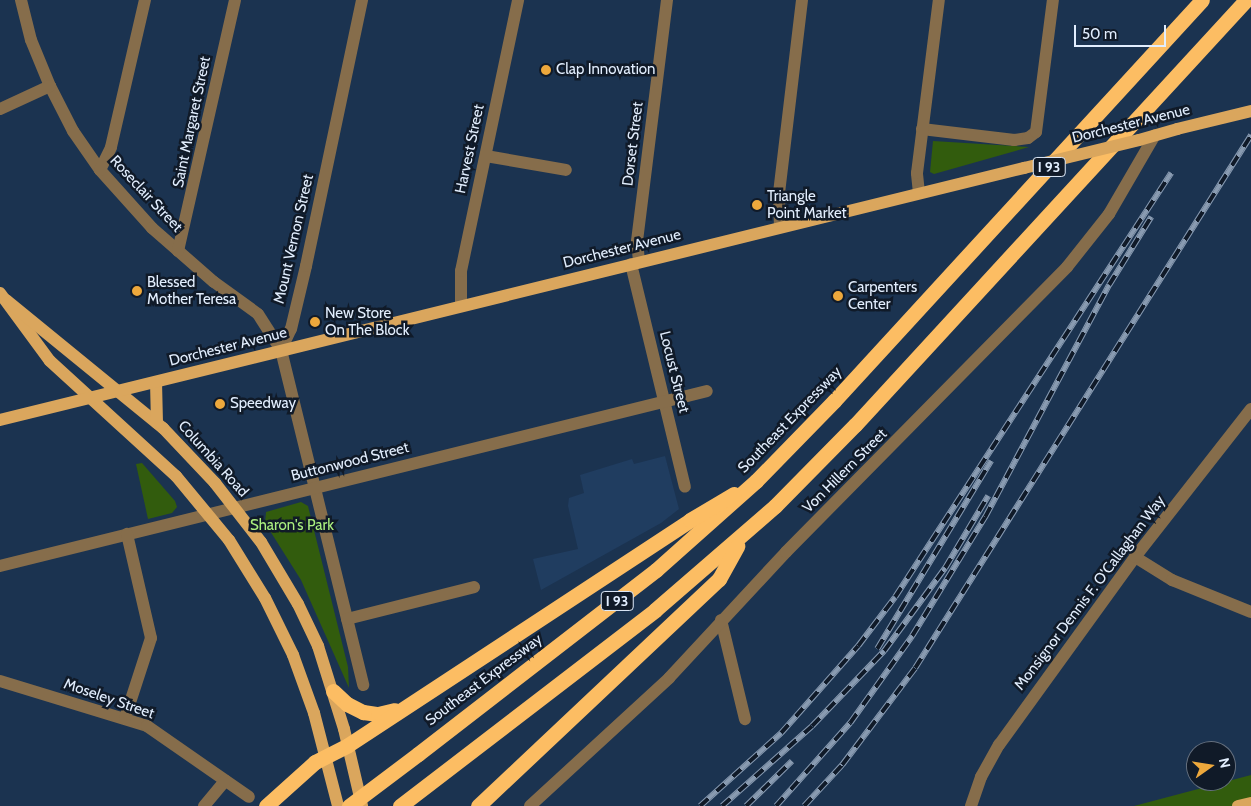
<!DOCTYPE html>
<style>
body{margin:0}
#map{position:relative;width:1251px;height:806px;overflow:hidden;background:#1b3350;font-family:Cabin,sans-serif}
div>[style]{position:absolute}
.built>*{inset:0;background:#203d60}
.green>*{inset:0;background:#325c0d}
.minor>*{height:12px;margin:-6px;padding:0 6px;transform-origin:6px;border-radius:6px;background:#866d4b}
.major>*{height:12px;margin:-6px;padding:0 6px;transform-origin:6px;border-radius:6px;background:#daa65d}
.highway>*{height:15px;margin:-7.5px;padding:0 7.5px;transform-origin:7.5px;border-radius:7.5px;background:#fcbd63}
.rail>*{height:5.5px;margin-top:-2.75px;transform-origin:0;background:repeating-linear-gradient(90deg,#101a28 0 11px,#899bb1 0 22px);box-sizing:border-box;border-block:1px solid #899bb1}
.major-bridge>*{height:12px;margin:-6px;padding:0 6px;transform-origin:6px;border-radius:6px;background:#daa65d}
.highway-bridge>*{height:15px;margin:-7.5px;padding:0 7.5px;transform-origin:7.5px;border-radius:7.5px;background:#fcbd63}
.dots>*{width:14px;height:14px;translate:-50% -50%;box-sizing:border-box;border:2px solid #101a28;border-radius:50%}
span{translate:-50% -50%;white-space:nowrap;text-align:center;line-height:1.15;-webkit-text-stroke:5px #101a28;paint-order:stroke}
.shield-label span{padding:1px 4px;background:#101a28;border:1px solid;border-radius:4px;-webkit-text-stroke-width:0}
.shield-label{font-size:14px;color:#e2eefe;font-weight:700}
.poi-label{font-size:15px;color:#e2eefe}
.left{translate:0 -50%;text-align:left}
.street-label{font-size:15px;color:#e2eefe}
.park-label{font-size:15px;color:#abef7f}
.north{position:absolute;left:1186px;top:741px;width:50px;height:50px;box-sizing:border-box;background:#101a28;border:1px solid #646f7e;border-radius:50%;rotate:77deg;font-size:14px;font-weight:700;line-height:20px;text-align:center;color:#e2eefe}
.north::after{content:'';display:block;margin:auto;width:18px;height:22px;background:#eda83c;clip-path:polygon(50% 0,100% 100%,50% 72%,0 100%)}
.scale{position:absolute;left:1074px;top:25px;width:92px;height:22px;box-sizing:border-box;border:2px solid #e2eefe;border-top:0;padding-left:6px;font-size:15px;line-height:18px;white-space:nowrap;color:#e2eefe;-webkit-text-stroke:4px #101a28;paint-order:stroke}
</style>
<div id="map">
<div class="built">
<i style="clip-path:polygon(665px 456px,679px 509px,661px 523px,541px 590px,533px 559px,578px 549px,568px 506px,569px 498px,584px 493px,580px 475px,632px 459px,634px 464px)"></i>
</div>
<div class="green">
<i style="clip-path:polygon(933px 141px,1029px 147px,934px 174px,930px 172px)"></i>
<i style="clip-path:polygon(142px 463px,175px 501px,177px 507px,172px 513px,148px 519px,136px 464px)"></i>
<i style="clip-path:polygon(301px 502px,308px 506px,348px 667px,349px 688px,301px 580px,265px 523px,266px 512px)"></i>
<i style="clip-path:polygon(1251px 775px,1251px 806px,1134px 806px)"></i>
</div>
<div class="minor">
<i style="left:21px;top:0;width:41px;rotate:76deg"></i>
<i style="left:31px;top:40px;width:50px;rotate:67.6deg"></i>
<i style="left:50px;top:86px;width:51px;rotate:62.9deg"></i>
<i style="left:73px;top:131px;width:47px;rotate:55.3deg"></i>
<i style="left:100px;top:170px;width:78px;rotate:48.1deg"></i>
<i style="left:152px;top:228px;width:82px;rotate:41.1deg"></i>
<i style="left:214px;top:282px;width:54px;rotate:36deg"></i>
<i style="left:258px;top:314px;width:43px;rotate:57.4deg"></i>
<i style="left:281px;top:350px;width:345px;rotate:76.2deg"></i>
<i style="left:0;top:109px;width:55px;rotate:-24.7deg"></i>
<i style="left:922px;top:129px;width:93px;rotate:6.8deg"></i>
<i style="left:1014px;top:140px;width:14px;rotate:-8deg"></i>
<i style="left:1028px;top:138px;width:10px;rotate:-37deg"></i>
<i style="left:1036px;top:132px;width:133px;rotate:-82.7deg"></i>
<i style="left:486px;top:156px;width:81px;rotate:9.9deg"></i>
<i style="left:100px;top:170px;width:25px;rotate:-64deg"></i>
<i style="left:111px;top:147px;width:151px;rotate:-77deg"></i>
<i style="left:919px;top:193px;width:20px;rotate:-96deg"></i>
<i style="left:917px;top:173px;width:174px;rotate:-82.8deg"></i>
<i style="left:780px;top:227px;width:34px;rotate:-92deg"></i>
<i style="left:779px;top:193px;width:194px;rotate:-83.2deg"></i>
<i style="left:178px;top:251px;width:257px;rotate:-77.2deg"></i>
<i style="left:639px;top:262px;width:21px;rotate:-95deg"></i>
<i style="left:637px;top:241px;width:243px;rotate:-82.9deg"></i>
<i style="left:631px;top:264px;width:229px;rotate:76.4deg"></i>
<i style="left:461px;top:305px;width:34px;rotate:-90deg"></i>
<i style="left:461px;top:271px;width:277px;rotate:-78.1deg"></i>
<i style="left:281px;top:350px;width:23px;rotate:-65deg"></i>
<i style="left:291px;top:329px;width:65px;rotate:-76.6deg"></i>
<i style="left:306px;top:266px;width:272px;rotate:-78.1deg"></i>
<i style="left:1135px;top:557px;width:44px;rotate:31.9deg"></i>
<i style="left:1172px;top:580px;width:85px;rotate:22.1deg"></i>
<i style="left:0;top:566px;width:728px;rotate:-13.9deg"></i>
<i style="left:347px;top:619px;width:131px;rotate:-14.1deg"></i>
<i style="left:721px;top:620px;width:102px;rotate:76.4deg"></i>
<i style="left:0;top:681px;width:154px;rotate:17deg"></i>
<i style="left:147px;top:726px;width:124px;rotate:34.8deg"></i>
<i style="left:125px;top:718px;width:84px;rotate:-72deg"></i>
<i style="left:151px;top:638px;width:107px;rotate:-103deg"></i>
<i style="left:204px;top:806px;width:33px;rotate:-50deg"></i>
<i style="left:530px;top:806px;width:189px;rotate:-42.6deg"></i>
<i style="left:669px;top:678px;width:172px;rotate:-47.1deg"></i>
<i style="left:786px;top:552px;width:400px;rotate:-45.4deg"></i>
<i style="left:1067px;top:267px;width:68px;rotate:-51.6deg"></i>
<i style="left:1109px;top:214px;width:91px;rotate:-59.8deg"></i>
<i style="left:971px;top:806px;width:31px;rotate:-71deg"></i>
<i style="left:981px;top:777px;width:37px;rotate:-61deg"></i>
<i style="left:999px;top:745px;width:232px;rotate:-54.1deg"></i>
<i style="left:1135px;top:557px;width:188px;rotate:-51.9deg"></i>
</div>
<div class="major">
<i style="left:1139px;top:140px;width:40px;rotate:-16deg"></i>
<i style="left:0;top:293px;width:84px;rotate:53.7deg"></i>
<i style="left:50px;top:361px;width:171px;rotate:42.4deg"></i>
<i style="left:176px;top:476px;width:83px;rotate:50.4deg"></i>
<i style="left:229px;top:540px;width:68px;rotate:58.2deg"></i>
<i style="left:265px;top:598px;width:64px;rotate:63.8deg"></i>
<i style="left:293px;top:655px;width:62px;rotate:70.1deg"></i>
<i style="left:314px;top:713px;width:96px;rotate:75.5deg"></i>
<i style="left:6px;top:300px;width:203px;rotate:39.2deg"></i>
<i style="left:163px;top:428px;width:76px;rotate:46.6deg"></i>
<i style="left:215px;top:483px;width:75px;rotate:52.1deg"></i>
<i style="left:261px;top:542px;width:72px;rotate:59.2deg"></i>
<i style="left:298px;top:604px;width:47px;rotate:64.5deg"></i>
<i style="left:318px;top:646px;width:87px;rotate:72.6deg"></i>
<i style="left:344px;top:729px;width:79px;rotate:76.8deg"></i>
<i style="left:156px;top:382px;width:41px;rotate:88.6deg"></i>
<i style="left:0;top:420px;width:1055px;rotate:-13.83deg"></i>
<i style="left:1238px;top:806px;width:13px;rotate:-13deg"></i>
</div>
<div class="highway">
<i style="left:333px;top:691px;width:19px;rotate:43deg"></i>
<i style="left:347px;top:704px;width:18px;rotate:27deg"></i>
<i style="left:363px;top:712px;width:15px;rotate:8deg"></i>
<i style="left:378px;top:714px;width:17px;rotate:-13deg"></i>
<i style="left:418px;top:754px;width:301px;rotate:-37.7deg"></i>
<i style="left:656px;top:570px;width:134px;rotate:-41.7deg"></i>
<i style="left:756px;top:481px;width:112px;rotate:-45.7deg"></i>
<i style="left:834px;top:401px;width:544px;rotate:-47.46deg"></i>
<i style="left:266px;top:806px;width:66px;rotate:-41.9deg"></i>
<i style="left:315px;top:762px;width:37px;rotate:-27deg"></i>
<i style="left:348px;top:745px;width:409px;rotate:-33.3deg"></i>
<i style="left:690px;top:520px;width:51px;rotate:-30.6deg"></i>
<i style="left:400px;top:806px;width:322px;rotate:-37.5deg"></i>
<i style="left:655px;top:610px;width:159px;rotate:-40.9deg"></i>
<i style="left:775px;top:506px;width:114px;rotate:-45.4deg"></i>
<i style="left:855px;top:425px;width:577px;rotate:-47.39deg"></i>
<i style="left:478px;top:806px;width:331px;rotate:-43.3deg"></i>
<i style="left:719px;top:579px;width:38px;rotate:-61deg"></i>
</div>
<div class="rail">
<i style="left:877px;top:649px;width:220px;rotate:-58.8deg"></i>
<i style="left:700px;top:806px;width:109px;rotate:-42deg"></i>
<i style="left:781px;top:733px;width:116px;rotate:-48.5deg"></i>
<i style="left:858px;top:646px;width:61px;rotate:-52.9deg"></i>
<i style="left:895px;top:597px;width:506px;rotate:-56.94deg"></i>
<i style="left:722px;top:806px;width:120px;rotate:-41.6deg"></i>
<i style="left:812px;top:726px;width:104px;rotate:-46.2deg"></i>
<i style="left:884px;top:651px;width:103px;rotate:-53.7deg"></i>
<i style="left:945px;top:568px;width:84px;rotate:-59.2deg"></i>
<i style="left:746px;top:806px;width:64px;rotate:-44.4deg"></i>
<i style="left:776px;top:806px;width:111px;rotate:-48.3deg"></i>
<i style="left:850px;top:723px;width:107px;rotate:-54.5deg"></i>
<i style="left:912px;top:636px;width:140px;rotate:-58.5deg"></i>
<i style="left:985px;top:517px;width:263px;rotate:-61.9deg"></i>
<i style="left:1109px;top:285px;width:80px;rotate:-58.3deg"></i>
<i style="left:804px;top:806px;width:56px;rotate:-47.2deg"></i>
<i style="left:842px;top:765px;width:121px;rotate:-53deg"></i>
<i style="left:915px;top:668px;width:630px;rotate:-57.77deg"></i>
</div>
<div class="major-bridge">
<i style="left:1177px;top:129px;width:76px;rotate:-13.7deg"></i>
<i style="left:1024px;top:168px;width:118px;rotate:-13.7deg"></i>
</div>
<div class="highway-bridge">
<i style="left:349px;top:806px;width:86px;rotate:-37deg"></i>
</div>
<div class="dots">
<i style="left:546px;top:70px;background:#eda83c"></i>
<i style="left:757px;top:205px;background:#eda83c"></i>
<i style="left:137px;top:291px;background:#eda83c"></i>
<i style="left:838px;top:296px;background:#eda83c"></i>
<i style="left:315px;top:322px;background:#eda83c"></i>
<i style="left:220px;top:404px;background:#eda83c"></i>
</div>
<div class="shield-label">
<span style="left:1049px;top:167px">I 93</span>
<span style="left:617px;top:601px">I 93</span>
</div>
<div class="poi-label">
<span class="left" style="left:556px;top:70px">Clap Innovation</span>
<span class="left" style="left:767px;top:205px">Triangle<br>Point Market</span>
<span class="left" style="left:147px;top:291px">Blessed<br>Mother Teresa</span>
<span class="left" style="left:848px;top:296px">Carpenters<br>Center</span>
<span class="left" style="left:325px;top:322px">New Store<br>On The Block</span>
<span class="left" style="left:230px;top:404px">Speedway</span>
</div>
<div class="street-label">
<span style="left:192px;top:122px;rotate:-78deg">Saint Margaret Street</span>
<span style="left:1131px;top:124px;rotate:-14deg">Dorchester Avenue</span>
<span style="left:633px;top:144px;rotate:-83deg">Dorset Street</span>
<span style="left:470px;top:149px;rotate:-78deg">Harvest Street</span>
<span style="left:146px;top:194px;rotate:47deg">Roseclair Street</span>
<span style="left:294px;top:239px;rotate:-77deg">Mount Vernon Street</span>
<span style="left:622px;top:249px;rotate:-14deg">Dorchester Avenue</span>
<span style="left:228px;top:347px;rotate:-14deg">Dorchester Avenue</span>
<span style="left:674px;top:372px;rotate:76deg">Locust Street</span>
<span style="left:790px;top:420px;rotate:-46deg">Southeast Expressway</span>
<span style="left:213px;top:459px;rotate:48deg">Columbia Road</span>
<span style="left:350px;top:462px;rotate:-14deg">Buttonwood Street</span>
<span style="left:845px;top:471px;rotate:-45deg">Von Hillern Street</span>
<span style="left:1090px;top:593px;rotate:-53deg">Monsignor Dennis F. O'Callaghan Way</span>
<span style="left:484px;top:680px;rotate:-37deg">Southeast Expressway</span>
<span style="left:109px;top:699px;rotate:19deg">Moseley Street</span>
</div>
<div class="park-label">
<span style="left:292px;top:526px">Sharon's Park</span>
</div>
<div class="north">N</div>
<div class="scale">50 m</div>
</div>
